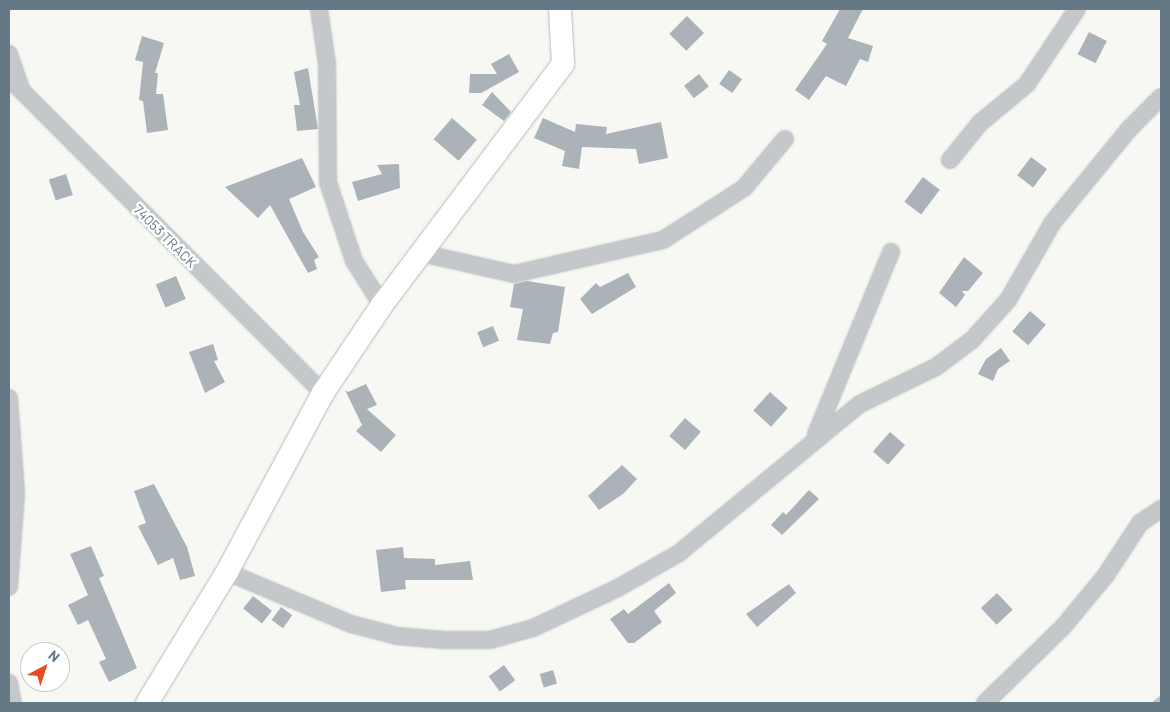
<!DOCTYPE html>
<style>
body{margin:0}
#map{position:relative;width:1170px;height:712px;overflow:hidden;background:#f7f7f3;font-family:Barlow,sans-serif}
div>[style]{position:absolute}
.stream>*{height:5.5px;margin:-2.75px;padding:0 2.75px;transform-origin:2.75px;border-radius:2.75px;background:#bac7ca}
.building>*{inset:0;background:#abb3b9;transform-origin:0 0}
.roads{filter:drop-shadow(0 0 1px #b4babe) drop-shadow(0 0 1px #b4babe)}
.street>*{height:16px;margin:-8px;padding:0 8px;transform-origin:8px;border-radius:8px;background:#c4c8cb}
.secondary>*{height:22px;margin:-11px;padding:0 11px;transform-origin:11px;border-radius:11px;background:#fff}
span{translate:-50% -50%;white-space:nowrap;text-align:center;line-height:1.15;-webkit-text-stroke:5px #fff;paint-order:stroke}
.street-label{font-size:14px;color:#657885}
.frame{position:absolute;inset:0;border:10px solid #657885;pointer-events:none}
.north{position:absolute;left:20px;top:642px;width:50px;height:50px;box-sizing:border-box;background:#fff;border:1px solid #c1c9ce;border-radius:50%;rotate:40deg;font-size:14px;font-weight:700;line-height:20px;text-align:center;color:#657885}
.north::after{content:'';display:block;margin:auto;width:18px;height:22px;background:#e74b23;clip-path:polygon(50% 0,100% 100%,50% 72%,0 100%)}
</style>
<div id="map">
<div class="stream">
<i style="left:1156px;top:703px;width:6px;rotate:-39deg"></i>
</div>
<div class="building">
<i style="clip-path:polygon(840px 9px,863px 9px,848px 38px,873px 46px,868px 62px,860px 59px,846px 86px,826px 76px,809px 100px,795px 90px,827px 44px,822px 41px)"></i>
<i style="left:687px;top:16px;width:24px;height:25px;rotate:45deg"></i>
<i style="left:1089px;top:32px;width:20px;height:25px;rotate:27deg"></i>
<i style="clip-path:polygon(142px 36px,164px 43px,155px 73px,158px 73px,156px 94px,163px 94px,168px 130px,147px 133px,143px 101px,139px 100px,143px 62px,135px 60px)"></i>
<i style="clip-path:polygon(509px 54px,519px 72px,481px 93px,469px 93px,470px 74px,497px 74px,491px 64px)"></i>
<i style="clip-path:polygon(308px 68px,318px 129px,297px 131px,294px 105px,300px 105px,294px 72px)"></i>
<i style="left:729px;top:70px;width:16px;height:17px;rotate:35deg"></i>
<i style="left:699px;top:74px;width:16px;height:19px;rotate:52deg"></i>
<i style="clip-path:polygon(492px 92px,511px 112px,504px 121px,482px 105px)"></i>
<i style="left:452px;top:118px;width:33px;height:28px;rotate:41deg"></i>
<i style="clip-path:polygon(543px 118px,575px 132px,576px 124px,607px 127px,606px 134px,661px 122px,668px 158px,639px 164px,636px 149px,582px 147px,579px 169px,562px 166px,565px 151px,534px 138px)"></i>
<i style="left:1031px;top:157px;width:20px;height:23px;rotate:37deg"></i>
<i style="clip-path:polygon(302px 158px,316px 187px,289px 199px,303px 232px,319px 257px,314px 260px,317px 269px,308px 273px,270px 205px,258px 218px,225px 187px)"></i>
<i style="clip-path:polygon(399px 164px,400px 188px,358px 201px,352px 182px,382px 174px,377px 165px)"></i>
<i style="left:66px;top:174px;width:22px;height:18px;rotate:72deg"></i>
<i style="left:923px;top:177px;width:21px;height:31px;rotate:37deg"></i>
<i style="clip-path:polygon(964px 257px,983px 273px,968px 291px,962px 291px,965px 295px,956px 307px,939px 293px)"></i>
<i style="clip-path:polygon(628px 273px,636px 287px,592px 314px,580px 299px,596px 283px,600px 287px)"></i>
<i style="left:176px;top:276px;width:25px;height:22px;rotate:67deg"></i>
<i style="clip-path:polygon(527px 281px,565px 287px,558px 332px,553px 333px,550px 344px,517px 340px,523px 309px,510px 307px,514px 284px)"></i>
<i style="left:1030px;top:311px;width:21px;height:27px;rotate:41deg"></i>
<i style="left:493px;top:326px;width:16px;height:17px;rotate:68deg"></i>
<i style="clip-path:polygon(213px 344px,218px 360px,214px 361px,225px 382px,205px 393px,189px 352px)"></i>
<i style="clip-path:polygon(1001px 348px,1010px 361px,998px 369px,993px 381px,978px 374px,986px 359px)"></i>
<i style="clip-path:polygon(366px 384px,377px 405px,367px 409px,396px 435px,381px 452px,356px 431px,362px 425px,345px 390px,348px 392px)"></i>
<i style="left:770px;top:392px;width:24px;height:25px;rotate:42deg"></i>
<i style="left:685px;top:418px;width:21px;height:24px;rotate:41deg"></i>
<i style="left:890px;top:432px;width:20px;height:26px;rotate:41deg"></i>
<i style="clip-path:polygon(622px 465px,637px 479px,623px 494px,599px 510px,588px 496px)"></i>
<i style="clip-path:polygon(154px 484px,187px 547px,195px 576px,180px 580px,173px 558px,158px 565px,138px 526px,146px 523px,134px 491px)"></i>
<i style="clip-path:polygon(809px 490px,819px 499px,782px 535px,771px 525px,783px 512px,786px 515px)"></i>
<i style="clip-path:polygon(91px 546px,104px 576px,99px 578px,137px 668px,109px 682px,99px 662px,106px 659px,88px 620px,78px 625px,68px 605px,88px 595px,70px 554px)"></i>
<i style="clip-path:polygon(403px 547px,404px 558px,435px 559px,435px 565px,470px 561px,473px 580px,405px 580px,406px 589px,381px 592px,376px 550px)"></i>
<i style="clip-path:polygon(669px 583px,676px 593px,654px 611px,662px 622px,634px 643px,628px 643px,610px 619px,624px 609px,628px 614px)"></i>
<i style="clip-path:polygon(789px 584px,796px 593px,757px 627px,746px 614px)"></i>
<i style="left:997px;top:593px;width:23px;height:22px;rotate:47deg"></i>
<i style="left:253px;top:596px;width:24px;height:16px;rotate:38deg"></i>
<i style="left:281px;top:607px;width:14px;height:16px;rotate:36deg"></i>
<i style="left:504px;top:665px;width:19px;height:19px;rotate:54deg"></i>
<i style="left:553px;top:670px;width:14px;height:14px;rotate:73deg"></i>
</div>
<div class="roads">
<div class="street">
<i style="left:319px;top:9px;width:56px;rotate:81.7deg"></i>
<i style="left:327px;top:64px;width:118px;rotate:89.5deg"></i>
<i style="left:328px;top:182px;width:83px;rotate:71.8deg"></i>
<i style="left:354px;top:261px;width:52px;rotate:57.5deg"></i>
<i style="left:9px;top:54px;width:37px;rotate:71deg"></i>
<i style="left:9px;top:78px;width:445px;rotate:45.1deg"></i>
<i style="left:950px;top:160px;width:48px;rotate:-51deg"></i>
<i style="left:980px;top:123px;width:61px;rotate:-39.7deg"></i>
<i style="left:1027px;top:84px;width:90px;rotate:-56.3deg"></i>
<i style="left:421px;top:253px;width:95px;rotate:12.7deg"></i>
<i style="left:514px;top:274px;width:153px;rotate:-12.9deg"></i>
<i style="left:663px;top:240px;width:96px;rotate:-32.7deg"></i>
<i style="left:744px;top:188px;width:64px;rotate:-50.1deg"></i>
<i style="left:9px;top:398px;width:96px;rotate:85.8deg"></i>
<i style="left:16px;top:494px;width:93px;rotate:94.3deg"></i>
<i style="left:816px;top:434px;width:197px;rotate:-67.6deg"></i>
<i style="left:227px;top:572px;width:134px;rotate:22.8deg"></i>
<i style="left:351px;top:624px;width:48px;rotate:14.6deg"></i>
<i style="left:397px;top:636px;width:47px;rotate:4.9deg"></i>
<i style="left:444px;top:640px;width:46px"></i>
<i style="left:490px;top:640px;width:45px;rotate:-15.6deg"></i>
<i style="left:533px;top:628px;width:92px;rotate:-25.2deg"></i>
<i style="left:616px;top:589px;width:73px;rotate:-29.7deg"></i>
<i style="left:679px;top:553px;width:234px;rotate:-39.5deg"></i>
<i style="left:860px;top:404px;width:85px;rotate:-26deg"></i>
<i style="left:936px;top:367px;width:45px;rotate:-36.9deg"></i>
<i style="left:972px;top:340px;width:54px;rotate:-48deg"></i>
<i style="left:1008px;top:300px;width:90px;rotate:-60deg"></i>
<i style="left:1053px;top:222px;width:120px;rotate:-50.7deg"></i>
<i style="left:1129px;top:129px;width:45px;rotate:-45deg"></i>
<i style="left:9px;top:683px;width:20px;rotate:79deg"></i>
<i style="left:985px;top:703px;width:109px;rotate:-44.3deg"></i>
<i style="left:1063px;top:627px;width:67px;rotate:-50.4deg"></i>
<i style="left:1106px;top:575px;width:62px;rotate:-56.8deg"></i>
<i style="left:1140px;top:523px;width:25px;rotate:-34deg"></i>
</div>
<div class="secondary">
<i style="left:147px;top:703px;width:153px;rotate:-58.6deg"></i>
<i style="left:227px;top:572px;width:203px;rotate:-61.8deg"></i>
<i style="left:323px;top:393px;width:106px;rotate:-56.2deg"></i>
<i style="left:382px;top:305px;width:301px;rotate:-53.1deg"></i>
<i style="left:563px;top:64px;width:55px;rotate:-93.1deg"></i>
</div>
</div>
<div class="street-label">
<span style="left:165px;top:236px;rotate:45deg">74053 TRACK</span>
</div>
<div class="frame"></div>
<div class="north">N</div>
</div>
